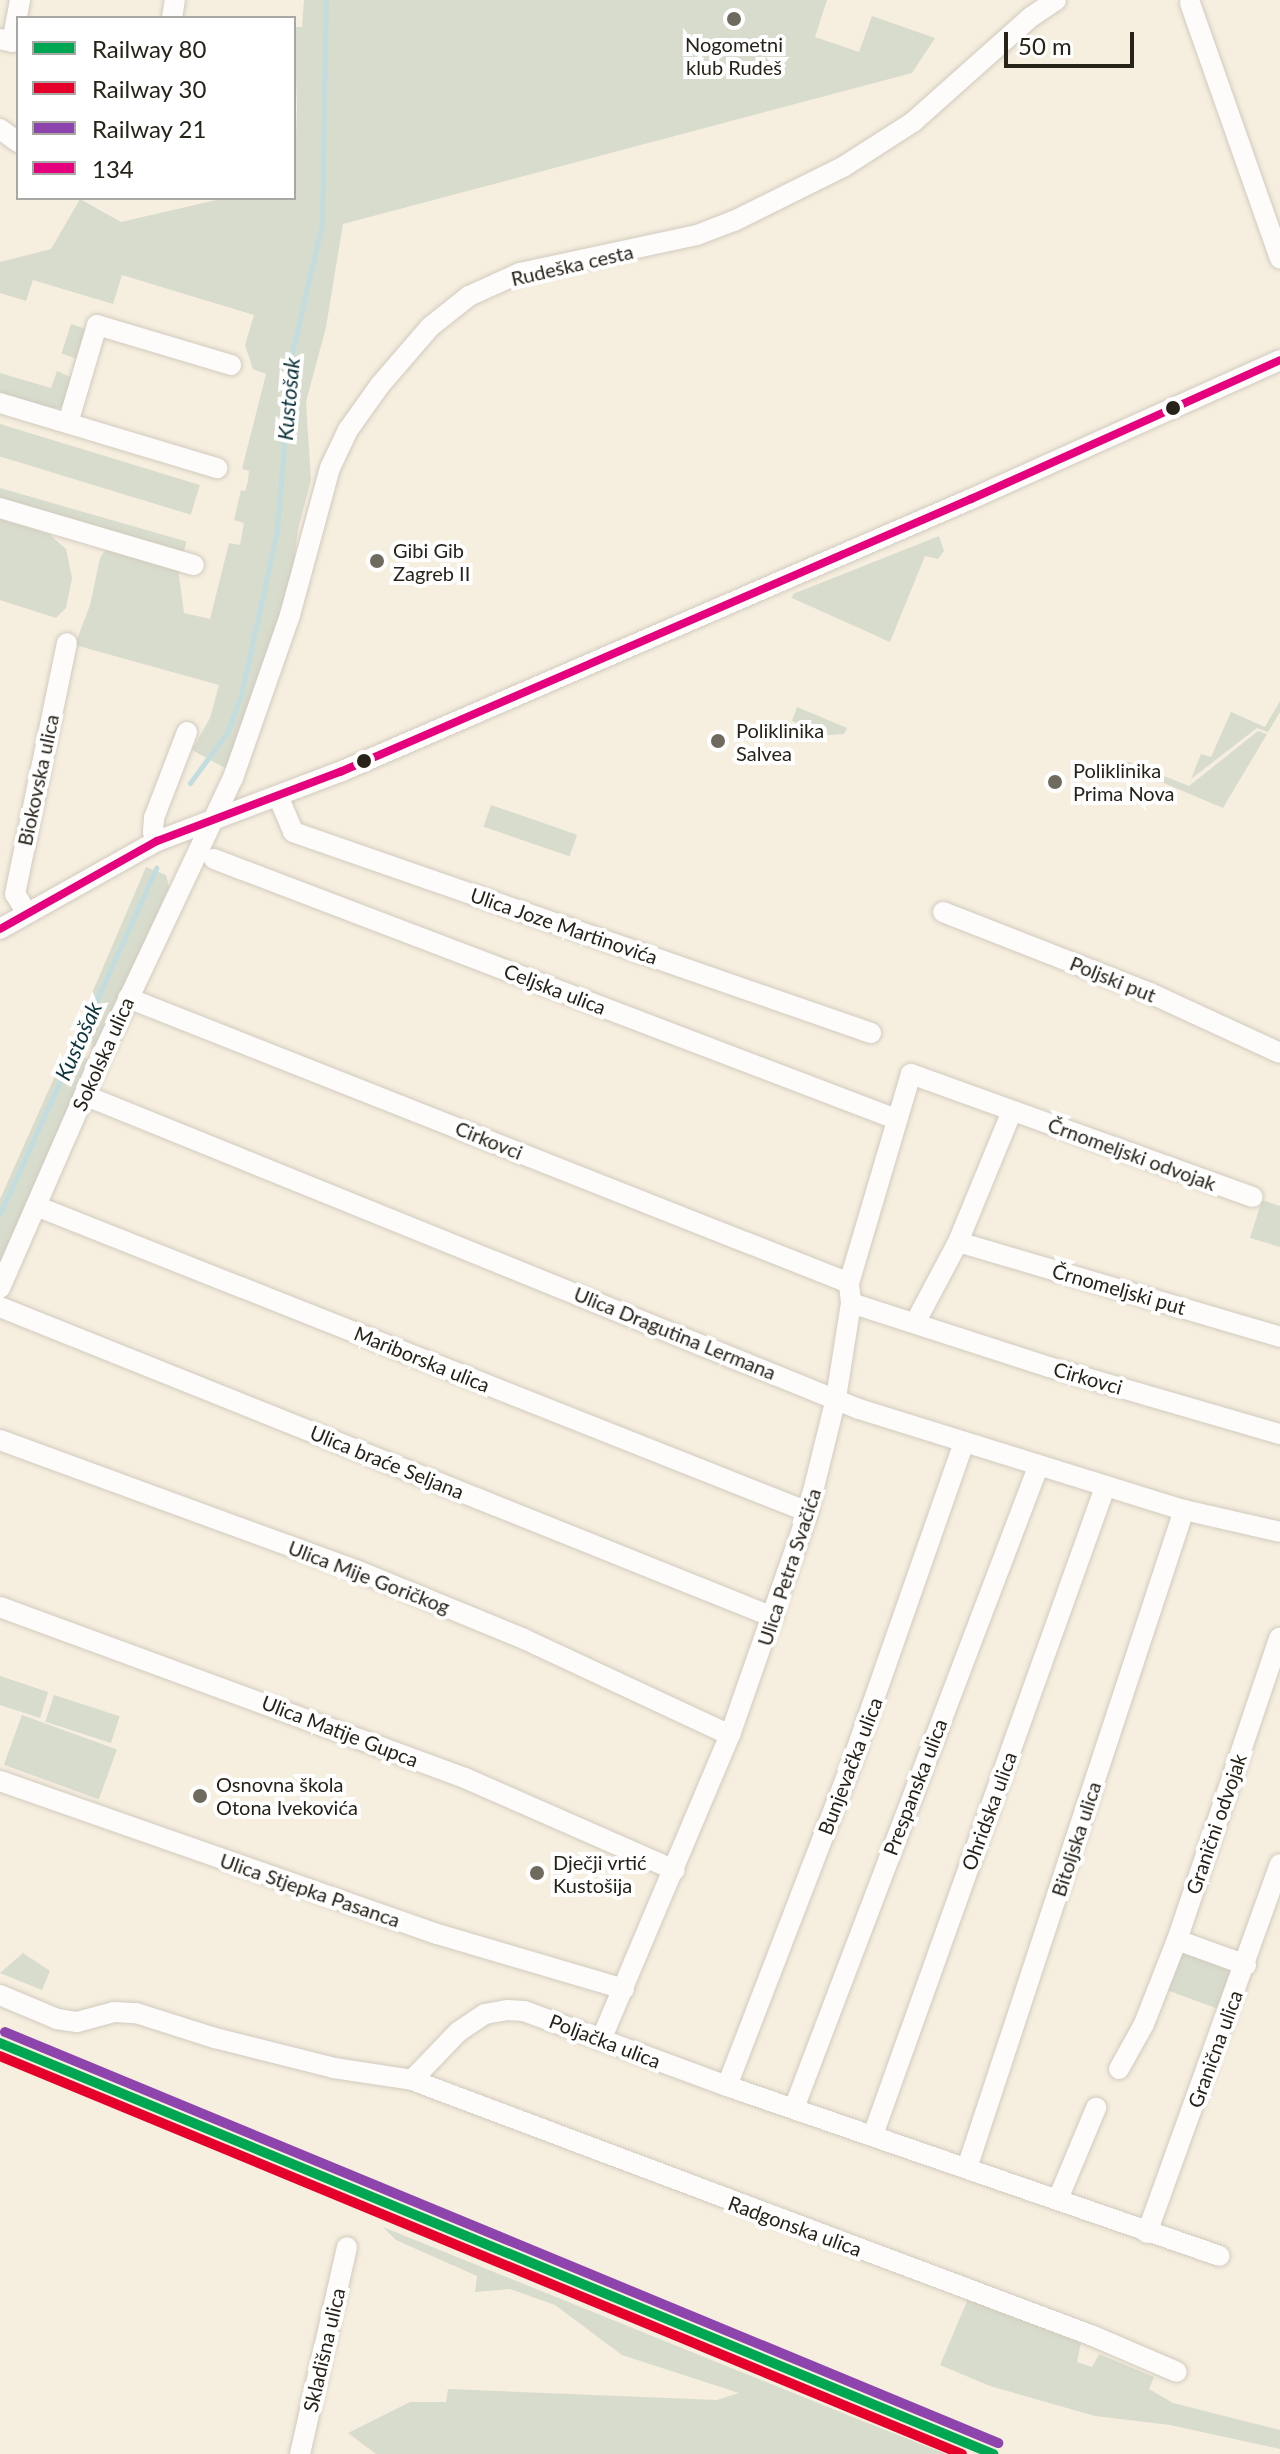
<!DOCTYPE html>
<meta charset="utf-8">
<style>
body{margin:0}
#map{position:relative;width:1280px;height:2454px;overflow:hidden;background:#f6eedf;font-family:Lato,sans-serif}
div>[style]{position:absolute}
.green>*{inset:0;background:#d8dccd;transform-origin:0 0}
.stream>*{height:5px;margin:-2.5px;padding:0 2.5px;transform-origin:2.5px;border-radius:2.5px;background:#c3dcde}
.roads{filter:drop-shadow(0 0 2px #d1cbbf) drop-shadow(0 0 2px #d1cbbf)}
.minor>*{height:20px;margin:-10px;padding:0 10px;transform-origin:10px;border-radius:10px;background:#fefcfa}
.bus-1>*{height:8px;margin:-4px;padding:0 4px;transform-origin:4px;border-radius:4px;background:#e5007d}
.rail-1>*{height:10px;margin:-5px;padding:0 5px;transform-origin:5px;border-radius:5px;background:#00a651}
.rail-2>*{height:10px;margin:-5px;padding:0 5px;transform-origin:5px;border-radius:5px;background:#e4002b}
.rail-3>*{height:10px;margin:-5px;padding:0 5px;transform-origin:5px;border-radius:5px;background:#8e44ad}
.dots>*{width:22px;height:22px;translate:-50% -50%;box-sizing:border-box;border:4px solid #fff;border-radius:50%}
span{translate:-50% -50%;white-space:nowrap;text-align:center;line-height:1.15;-webkit-text-stroke:8px #fff;paint-order:stroke}
.poi-label{font-size:20px;color:#272318}
.left{translate:0 -50%;text-align:left}
.street-label{font-size:20px;color:#272318}
.water-label{font-size:22px;color:#0d343b;font-style:italic}
.legend{position:absolute;left:16px;top:16px;width:280px;height:184px;box-sizing:border-box;background:#fff;border:2px solid #a9a7a3;margin:0;padding:10px 14px;list-style:none;font-size:24px;color:#272318}
.legend li{display:flex;align-items:center;gap:16px;height:40px}
.legend b{width:40px;border:2px solid #a9a7a3}
.scale{position:absolute;left:1004px;top:32px;width:130px;height:36px;box-sizing:border-box;border:4px solid #272318;border-top:0;padding-left:10px;font-size:24px;line-height:28px;white-space:nowrap;color:#272318;-webkit-text-stroke:6px #fff;paint-order:stroke}
</style>
<div id="map">
<div class="green">
<i style="clip-path:polygon(304px 0,827px 0,815px 37px,859px 52px,872px 16px,935px 38px,912px 73px,343px 224px,326px 327px,306px 402px,311px 480px,298px 529px,293px 569px,255px 692px,225px 768px,192px 750px,210px 718px,219px 685px,75px 645px,90px 605px,100px 558px,108px 546px,178px 568px,184px 613px,210px 619px,229px 543px,240px 545px,244px 523px,234px 520px,241px 490px,245px 491px,248px 481px,249px 471px,242px 469px,266px 374px,253px 369px,245px 345px,254px 315px,122px 275px,113px 304px,33px 280px,26px 301px,0 293px,0 262px,51px 249px,80px 199px,121px 222px,225px 198px,294px 198px,297px 105px,294px 27px,302px 27px)"></i>
<i style="left:71px;top:324px;width:16px;height:31px;rotate:18deg"></i>
<i style="clip-path:polygon(57px 371px,73px 378px,62px 407px,50px 409px,0 394px,0 373px,51px 388px)"></i>
<i style="left:0;top:424px;width:209px;height:31px;rotate:17deg"></i>
<i style="left:0;top:488px;width:194px;height:14px;rotate:16deg"></i>
<i style="clip-path:polygon(0 519px,49px 534px,66px 549px,72px 578px,66px 608px,56px 618px,0 600px)"></i>
<i style="clip-path:polygon(939px 536px,944px 551px,938px 559px,925px 556px,890px 642px,792px 598px,793px 594px)"></i>
<i style="clip-path:polygon(1280px 701px,1280px 712px,1268px 732px,1257px 728px,1191px 779px,1201px 754px,1211px 757px,1231px 712px,1265px 727px)"></i>
<i style="clip-path:polygon(797px 707px,847px 728px,844px 734px,829px 735px,792px 721px)"></i>
<i style="clip-path:polygon(1258px 731px,1267px 734px,1223px 808px,1114px 762px,1129px 762px,1189px 786px)"></i>
<i style="left:491px;top:805px;width:91px;height:23px;rotate:19deg"></i>
<i style="clip-path:polygon(146px 867px,166px 875px,169px 887px,96px 1049px,90px 1049px,92px 1044px,85px 1042px,79px 1054px,91px 1061px,0 1267px,0 1199px,67px 1049px,71px 1050px,77px 1038px,74px 1035px)"></i>
<i style="clip-path:polygon(1262px 1200px,1280px 1206px,1280px 1247px,1250px 1238px)"></i>
<i style="clip-path:polygon(0 1676px,48px 1692px,40px 1718px,0 1705px)"></i>
<i style="left:54px;top:1695px;width:69px;height:28px;rotate:18deg"></i>
<i style="left:22px;top:1715px;width:101px;height:53px;rotate:20deg"></i>
<i style="clip-path:polygon(1181px 1950px,1233px 1965px,1221px 2010px,1164px 1989px)"></i>
<i style="clip-path:polygon(23px 1953px,50px 1971px,42px 1990px,0 1973px)"></i>
<i style="clip-path:polygon(383px 2227px,855px 2418px,946px 2454px,376px 2454px,348px 2433px,410px 2402px,446px 2402px,448px 2389px,717px 2400px,739px 2393px,622px 2355px,555px 2305px,510px 2289px,475px 2292px,477px 2276px,396px 2240px)"></i>
<i style="clip-path:polygon(968px 2299px,1081px 2342px,1077px 2362px,1092px 2367px,1099px 2354px,1154px 2377px,1149px 2389px,1173px 2403px,1280px 2430px,1280px 2449px,1170px 2425px,1095px 2416px,990px 2386px,940px 2365px)"></i>
</div>
<div class="stream">
<i style="left:190px;top:783px;width:64px;rotate:-53.8deg"></i>
<i style="left:228px;top:731px;width:42px;rotate:-70.7deg"></i>
<i style="left:242px;top:691px;width:165px;rotate:-77.7deg"></i>
<i style="left:277px;top:530px;width:174px;rotate:-85.4deg"></i>
<i style="left:291px;top:357px;width:137px;rotate:-76.9deg"></i>
<i style="left:322px;top:224px;width:224px;rotate:-89deg"></i>
<i style="left:0;top:1214px;width:380px;rotate:-65.7deg"></i>
</div>
<div class="roads">
<div class="minor">
<i style="left:1190px;top:3px;width:271px;rotate:70.6deg"></i>
<i style="left:172px;top:18px;width:18px;rotate:-81deg"></i>
<i style="left:0;top:39px;width:12px;rotate:14deg"></i>
<i style="left:12px;top:42px;width:43px;rotate:-79.2deg"></i>
<i style="left:0;top:129px;width:22px;rotate:36deg"></i>
<i style="left:0;top:403px;width:227px;rotate:16.7deg"></i>
<i style="left:68px;top:423px;width:102px;rotate:-73.5deg"></i>
<i style="left:97px;top:325px;width:140px;rotate:16.6deg"></i>
<i style="left:0;top:508px;width:202px;rotate:16.4deg"></i>
<i style="left:278px;top:796px;width:39px;rotate:67deg"></i>
<i style="left:293px;top:832px;width:612px;rotate:19.18deg"></i>
<i style="left:157px;top:841px;width:10px;rotate:-114deg"></i>
<i style="left:153px;top:832px;width:14px;rotate:-86deg"></i>
<i style="left:154px;top:818px;width:92px;rotate:-69deg"></i>
<i style="left:214px;top:859px;width:730px;rotate:20.87deg"></i>
<i style="left:943px;top:912px;width:222px;rotate:21.4deg"></i>
<i style="left:1150px;top:993px;width:143px;rotate:24.8deg"></i>
<i style="left:27px;top:913px;width:22px;rotate:-122deg"></i>
<i style="left:15px;top:894px;width:256px;rotate:-78.3deg"></i>
<i style="left:0;top:929px;width:180px;rotate:-29.3deg"></i>
<i style="left:157px;top:841px;width:196px;rotate:-20.7deg"></i>
<i style="left:340px;top:772px;width:688px;rotate:-23.4deg"></i>
<i style="left:971px;top:499px;width:339px;rotate:-24.2deg"></i>
<i style="left:128px;top:998px;width:775px;rotate:21.57deg"></i>
<i style="left:84px;top:1095px;width:836px;rotate:22.06deg"></i>
<i style="left:859px;top:1409px;width:340px;rotate:17.3deg"></i>
<i style="left:1184px;top:1510px;width:98px;rotate:12.9deg"></i>
<i style="left:36px;top:1206px;width:830px;rotate:21.62deg"></i>
<i style="left:958px;top:1242px;width:336px;rotate:16.4deg"></i>
<i style="left:0;top:1288px;width:252px;rotate:-66.4deg"></i>
<i style="left:101px;top:1057px;width:309px;rotate:-64.7deg"></i>
<i style="left:233px;top:778px;width:173px;rotate:-70.7deg"></i>
<i style="left:290px;top:615px;width:152px;rotate:-74.8deg"></i>
<i style="left:330px;top:468px;width:42px;rotate:-64.7deg"></i>
<i style="left:348px;top:430px;width:55px;rotate:-54.6deg"></i>
<i style="left:380px;top:385px;width:77px;rotate:-49.2deg"></i>
<i style="left:430px;top:327px;width:50px;rotate:-38.5deg"></i>
<i style="left:469px;top:296px;width:56px;rotate:-24.3deg"></i>
<i style="left:520px;top:273px;width:181px;rotate:-12.1deg"></i>
<i style="left:697px;top:235px;width:40px;rotate:-21deg"></i>
<i style="left:734px;top:221px;width:122px;rotate:-26.4deg"></i>
<i style="left:843px;top:167px;width:83px;rotate:-32.7deg"></i>
<i style="left:913px;top:122px;width:158px;rotate:-41.7deg"></i>
<i style="left:1031px;top:17px;width:30px;rotate:-34deg"></i>
<i style="left:851px;top:1303px;width:208px;rotate:17.9deg"></i>
<i style="left:1049px;top:1367px;width:241px;rotate:16.2deg"></i>
<i style="left:0;top:1307px;width:833px;rotate:21.85deg"></i>
<i style="left:915px;top:1323px;width:92px;rotate:-62deg"></i>
<i style="left:958px;top:1242px;width:142px;rotate:-67.6deg"></i>
<i style="left:0;top:1440px;width:379px;rotate:20.1deg"></i>
<i style="left:356px;top:1570px;width:182px;rotate:22.3deg"></i>
<i style="left:524px;top:1639px;width:227px;rotate:25deg"></i>
<i style="left:0;top:1607px;width:495px;rotate:20.2deg"></i>
<i style="left:465px;top:1778px;width:229px;rotate:23.7deg"></i>
<i style="left:0;top:1781px;width:463px;rotate:19.3deg"></i>
<i style="left:437px;top:1934px;width:195px;rotate:16.4deg"></i>
<i style="left:1246px;top:1965px;width:73px;rotate:-160.1deg"></i>
<i style="left:1177px;top:1940px;width:319px;rotate:-71.3deg"></i>
<i style="left:0;top:1995px;width:62px;rotate:22.8deg"></i>
<i style="left:57px;top:2019px;width:20px;rotate:9deg"></i>
<i style="left:77px;top:2022px;width:38px;rotate:-15deg"></i>
<i style="left:114px;top:2012px;width:22px;rotate:3deg"></i>
<i style="left:136px;top:2013px;width:83px;rotate:17.6deg"></i>
<i style="left:215px;top:2038px;width:123px;rotate:14.1deg"></i>
<i style="left:334px;top:2068px;width:79px;rotate:8.7deg"></i>
<i style="left:412px;top:2080px;width:728px;rotate:20.6deg"></i>
<i style="left:1093px;top:2336px;width:91px;rotate:23.2deg"></i>
<i style="left:601px;top:2040px;width:331px;rotate:-67.1deg"></i>
<i style="left:730px;top:1735px;width:236px;rotate:-70.7deg"></i>
<i style="left:808px;top:1512px;width:117px;rotate:-76.2deg"></i>
<i style="left:836px;top:1398px;width:96px;rotate:-81deg"></i>
<i style="left:851px;top:1303px;width:20px;rotate:-96deg"></i>
<i style="left:849px;top:1283px;width:218px;rotate:-73.5deg"></i>
<i style="left:911px;top:1074px;width:363px;rotate:19.8deg"></i>
<i style="left:1119px;top:2069px;width:51px;rotate:-60.9deg"></i>
<i style="left:1144px;top:2024px;width:90px;rotate:-68.6deg"></i>
<i style="left:412px;top:2080px;width:66px;rotate:-46.2deg"></i>
<i style="left:458px;top:2032px;width:32px;rotate:-34deg"></i>
<i style="left:485px;top:2014px;width:22px;rotate:-10deg"></i>
<i style="left:507px;top:2010px;width:17px;rotate:3deg"></i>
<i style="left:524px;top:2011px;width:216px;rotate:20.3deg"></i>
<i style="left:727px;top:2086px;width:521px;rotate:19.03deg"></i>
<i style="left:727px;top:2086px;width:344px;rotate:-68.9deg"></i>
<i style="left:851px;top:1765px;width:341px;rotate:-70.7deg"></i>
<i style="left:794px;top:2108px;width:686px;rotate:-69.16deg"></i>
<i style="left:873px;top:2135px;width:688px;rotate:-70.3deg"></i>
<i style="left:967px;top:2168px;width:693px;rotate:-71.75deg"></i>
<i style="left:1058px;top:2199px;width:99px;rotate:-67.3deg"></i>
<i style="left:1147px;top:2233px;width:392px;rotate:-70.2deg"></i>
<i style="left:300px;top:2454px;width:212px;rotate:-77.2deg"></i>
</div>
</div>
<div class="bus-1">
<i style="left:0;top:929px;width:180px;rotate:-29.3deg"></i>
<i style="left:157px;top:841px;width:196px;rotate:-20.7deg"></i>
<i style="left:340px;top:772px;width:688px;rotate:-23.4deg"></i>
<i style="left:971px;top:499px;width:339px;rotate:-24.2deg"></i>
</div>
<div class="rail-1">
<i style="left:0;top:2043px;width:1075px;rotate:22.48deg"></i>
</div>
<div class="rail-2">
<i style="left:0;top:2056px;width:1041px;rotate:22.48deg"></i>
</div>
<div class="rail-3">
<i style="left:5px;top:2032px;width:1075px;rotate:22.48deg"></i>
</div>
<div class="dots">
<i style="left:734px;top:19px;background:#6f6a5e"></i>
<i style="left:1173px;top:408px;background:#272318"></i>
<i style="left:377px;top:561px;background:#6f6a5e"></i>
<i style="left:718px;top:741px;background:#6f6a5e"></i>
<i style="left:364px;top:761px;background:#272318"></i>
<i style="left:1055px;top:782px;background:#6f6a5e"></i>
<i style="left:200px;top:1796px;background:#6f6a5e"></i>
<i style="left:537px;top:1873px;background:#6f6a5e"></i>
</div>
<div class="poi-label">
<span style="left:734px;top:56px">Nogometni<br>klub Rudeš</span>
<span class="left" style="left:393px;top:562px">Gibi Gib<br>Zagreb II</span>
<span class="left" style="left:736px;top:742px">Poliklinika<br>Salvea</span>
<span class="left" style="left:1073px;top:782px">Poliklinika<br>Prima Nova</span>
<span class="left" style="left:216px;top:1796px">Osnovna škola<br>Otona Ivekovića</span>
<span class="left" style="left:553px;top:1874px">Dječji vrtić<br>Kustošija</span>
</div>
<div class="street-label">
<span style="left:572px;top:265px;rotate:-13deg">Rudeška cesta</span>
<span style="left:38px;top:780px;rotate:-78deg">Biokovska ulica</span>
<span style="left:564px;top:926px;rotate:19deg">Ulica Joze Martinovića</span>
<span style="left:1113px;top:979px;rotate:22deg">Poljski put</span>
<span style="left:555px;top:989px;rotate:21deg">Celjska ulica</span>
<span style="left:103px;top:1054px;rotate:-66deg">Sokolska ulica</span>
<span style="left:489px;top:1140px;rotate:22deg">Cirkovci</span>
<span style="left:1132px;top:1154px;rotate:20deg">Črnomeljski odvojak</span>
<span style="left:1119px;top:1289px;rotate:16deg">Črnomeljski put</span>
<span style="left:675px;top:1333px;rotate:22deg">Ulica Dragutina Lermana</span>
<span style="left:422px;top:1359px;rotate:22deg">Mariborska ulica</span>
<span style="left:1088px;top:1378px;rotate:16deg">Cirkovci</span>
<span style="left:387px;top:1462px;rotate:22deg">Ulica braće Seljana</span>
<span style="left:789px;top:1567px;rotate:-72deg">Ulica Petra Svačića</span>
<span style="left:369px;top:1577px;rotate:21deg">Ulica Mije Goričkog</span>
<span style="left:340px;top:1731px;rotate:21deg">Ulica Matije Gupca</span>
<span style="left:850px;top:1766px;rotate:-69deg">Bunjevačka ulica</span>
<span style="left:915px;top:1787px;rotate:-69deg">Prespanska ulica</span>
<span style="left:989px;top:1811px;rotate:-70deg">Ohridska ulica</span>
<span style="left:1216px;top:1824px;rotate:-71deg">Granični odvojak</span>
<span style="left:1076px;top:1839px;rotate:-72deg">Bitoljska ulica</span>
<span style="left:310px;top:1890px;rotate:19deg">Ulica Stjepka Pasanca</span>
<span style="left:605px;top:2041px;rotate:21deg">Poljačka ulica</span>
<span style="left:1215px;top:2049px;rotate:-70deg">Granična ulica</span>
<span style="left:795px;top:2226px;rotate:20deg">Radgonska ulica</span>
<span style="left:324px;top:2350px;rotate:-77deg">Skladišna ulica</span>
</div>
<div class="water-label">
<span style="left:288px;top:399px;rotate:-85deg">Kustošak</span>
<span style="left:78px;top:1041px;rotate:-66deg">Kustošak</span>
</div>
<ul class="legend">
<li><b style="height:10px;background:#00a651"></b>Railway 80</li>
<li><b style="height:10px;background:#e4002b"></b>Railway 30</li>
<li><b style="height:10px;background:#8e44ad"></b>Railway 21</li>
<li><b style="height:10px;background:#e5007d"></b>134</li>
</ul>
<div class="scale">50 m</div>
</div>
